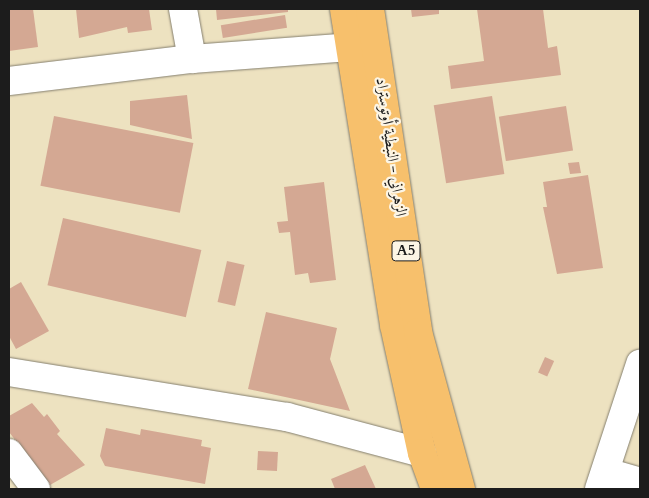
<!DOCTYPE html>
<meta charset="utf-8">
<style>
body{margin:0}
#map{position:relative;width:649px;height:498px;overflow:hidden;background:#ede2c0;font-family:Cardo,Amiri,serif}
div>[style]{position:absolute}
.building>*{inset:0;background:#d4a893;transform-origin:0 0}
.roads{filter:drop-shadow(0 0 1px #847f6e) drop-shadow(0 0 1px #847f6e)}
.minor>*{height:28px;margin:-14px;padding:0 14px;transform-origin:14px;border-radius:14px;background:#fff}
.highway>*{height:28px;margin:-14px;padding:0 14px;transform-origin:14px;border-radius:14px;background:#f7c06c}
span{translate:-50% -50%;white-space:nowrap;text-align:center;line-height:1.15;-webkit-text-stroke:4.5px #fcf5e5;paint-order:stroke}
.shield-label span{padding:1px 4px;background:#fcf5e5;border:1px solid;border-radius:4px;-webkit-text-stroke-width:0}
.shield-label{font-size:15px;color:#1c1c1c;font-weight:700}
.street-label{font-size:16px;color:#1c1c1c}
.frame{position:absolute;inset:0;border:10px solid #1c1c1c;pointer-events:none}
</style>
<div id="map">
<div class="building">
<i style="clip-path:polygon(9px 9px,33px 9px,38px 47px,9px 51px)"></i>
<i style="clip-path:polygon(76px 9px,149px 9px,152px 30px,128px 33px,127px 27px,79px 38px)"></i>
<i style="clip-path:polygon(216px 9px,288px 9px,288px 12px,217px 20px)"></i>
<i style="clip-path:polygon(411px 9px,439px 9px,439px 14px,412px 17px)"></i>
<i style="clip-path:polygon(477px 9px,543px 9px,548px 48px,557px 46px,561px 75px,451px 89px,448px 66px,484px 61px)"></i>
<i style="left:285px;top:15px;width:13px;height:65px;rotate:81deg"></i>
<i style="clip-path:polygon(187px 95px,192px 139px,130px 125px,130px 101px)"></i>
<i style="left:492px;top:96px;width:79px;height:59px;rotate:81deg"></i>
<i style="left:566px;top:106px;width:45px;height:68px;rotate:81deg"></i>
<i style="left:54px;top:116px;width:142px;height:71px;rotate:11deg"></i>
<i style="clip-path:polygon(579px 162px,581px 173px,570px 174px,568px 163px)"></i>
<i style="clip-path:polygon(588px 175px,603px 268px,557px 274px,543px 207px,547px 207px,543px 182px)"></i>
<i style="clip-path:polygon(324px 182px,336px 280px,310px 283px,308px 273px,295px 275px,290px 232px,279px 233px,277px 222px,288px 221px,284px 187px)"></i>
<i style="left:63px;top:218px;width:142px;height:69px;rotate:13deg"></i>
<i style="left:227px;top:261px;width:18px;height:42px;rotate:13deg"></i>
<i style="clip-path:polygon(21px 282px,49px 331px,16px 349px,9px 336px,9px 289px)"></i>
<i style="clip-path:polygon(266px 312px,337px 328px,330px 359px,350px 411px,248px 389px)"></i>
<i style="left:545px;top:357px;width:10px;height:17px;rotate:24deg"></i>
<i style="clip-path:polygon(32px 403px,44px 417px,47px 414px,60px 431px,57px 434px,85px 465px,50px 485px,9px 432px,9px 416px)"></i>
<i style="clip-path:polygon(106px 428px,140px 435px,141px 429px,202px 440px,201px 446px,211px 448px,205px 484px,105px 466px,100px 456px)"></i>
<i style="left:258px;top:451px;width:20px;height:19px;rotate:3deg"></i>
<i style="clip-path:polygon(365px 465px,376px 489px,335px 489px,331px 479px)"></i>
</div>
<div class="roads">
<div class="minor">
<i style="left:183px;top:9px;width:51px;rotate:79.8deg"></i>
<i style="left:9px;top:81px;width:184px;rotate:-6.9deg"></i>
<i style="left:192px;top:59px;width:158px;rotate:-4.3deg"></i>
<i style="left:9px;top:372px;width:282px;rotate:9.2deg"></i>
<i style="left:287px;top:417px;width:140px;rotate:14.9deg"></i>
<i style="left:9px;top:453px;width:45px;rotate:53.1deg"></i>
<i style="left:606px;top:472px;width:35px;rotate:16deg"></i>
<i style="left:599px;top:489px;width:132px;rotate:-71.8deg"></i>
</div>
<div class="highway">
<i style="left:344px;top:9px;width:320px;rotate:81deg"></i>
<i style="left:394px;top:325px;width:131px;rotate:77.7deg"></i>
<i style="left:422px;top:453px;width:38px;rotate:70deg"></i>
<i style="left:370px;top:9px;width:327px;rotate:81.5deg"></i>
<i style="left:418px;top:332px;width:163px;rotate:74.7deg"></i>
</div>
</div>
<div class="shield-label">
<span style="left:406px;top:251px">A5</span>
</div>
<div class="street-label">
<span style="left:391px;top:147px;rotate:82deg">الزهراني - النبطية أوتوستراد</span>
</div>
<div class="frame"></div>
</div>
